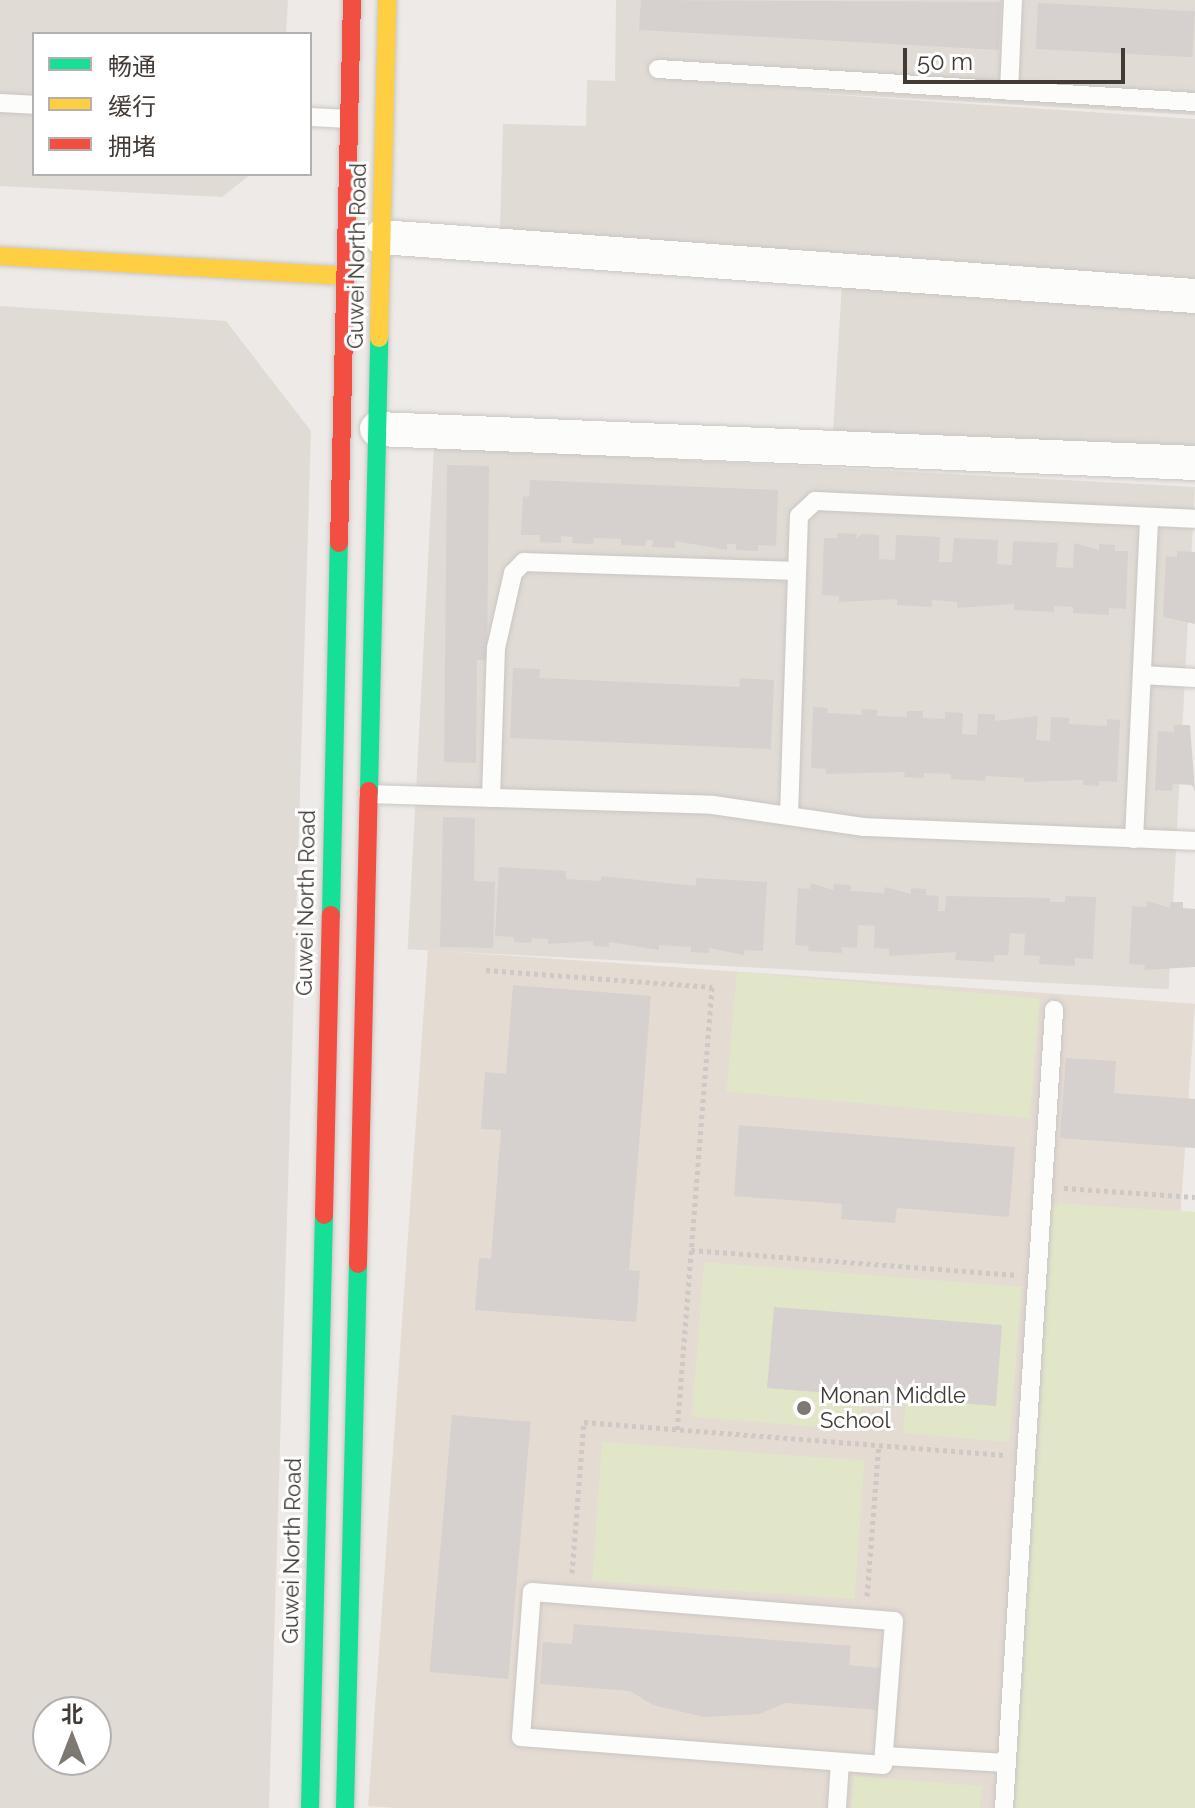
<!DOCTYPE html>
<meta charset="utf-8">
<style>
body{margin:0}
#map{position:relative;width:1195px;height:1808px;overflow:hidden;background:#eeeae7;font-family:Raleway,"Noto Sans SC",sans-serif}
div>[style]{position:absolute}
.residential>*{inset:0;background:#e1dbd5;transform-origin:0 0}
.education>*{inset:0;background:#e4dbd3;transform-origin:0 0}
.green>*{inset:0;background:#e1e6c9;transform-origin:0 0}
.building>*{inset:0;background:#d6d1ce;transform-origin:0 0}
.path>*{height:5px;margin-top:-2.5px;transform-origin:0;background:repeating-linear-gradient(90deg,#ccc9c6 0 4px,transparent 0 8px)}
.roads{filter:drop-shadow(0 0 2px #cac6c3) drop-shadow(0 0 2px #cac6c3)}
.lane>*{height:18px;margin:-9px;padding:0 9px;transform-origin:9px;border-radius:9px;background:#fcfcfb}
.street>*{height:34px;margin:-17px;padding:0 17px;transform-origin:17px;border-radius:17px;background:#fcfcfb}
.fast>*{height:18px;margin:-9px;padding:0 9px;transform-origin:9px;border-radius:9px;background:#16e098}
.slow>*{height:18px;margin:-9px;padding:0 9px;transform-origin:9px;border-radius:9px;background:#ffcf43}
.jam>*{height:18px;margin:-9px;padding:0 9px;transform-origin:9px;border-radius:9px;background:#f24e42}
.dots>*{width:22px;height:22px;translate:-50% -50%;box-sizing:border-box;border:4px solid #fff;border-radius:50%}
span{translate:-50% -50%;white-space:nowrap;text-align:center;line-height:1.15;-webkit-text-stroke:6px #fff;paint-order:stroke}
.street-label{font-size:22px;color:#423a35}
.poi-label{font-size:22px;color:#423a35}
.left{translate:0 -50%;text-align:left}
.legend{position:absolute;left:32px;top:32px;width:280px;height:144px;box-sizing:border-box;background:#fff;border:2px solid #b3b0ae;margin:0;padding:10px 14px;list-style:none;font-size:24px;color:#423a35}
.legend li{display:flex;align-items:center;gap:16px;height:40px}
.legend b{width:40px;border:2px solid #b3b0ae}
.north{position:absolute;left:32px;top:1696px;width:80px;height:80px;box-sizing:border-box;background:#fff;border:2px solid #b3b0ae;border-radius:50%;rotate:0deg;font-size:22px;font-weight:700;line-height:32px;text-align:center;color:#423a35}
.north::after{content:'';display:block;margin:auto;width:28px;height:36px;background:#7e7873;clip-path:polygon(50% 0,100% 100%,50% 72%,0 100%)}
.scale{position:absolute;left:903px;top:48px;width:222px;height:36px;box-sizing:border-box;border:4px solid #423a35;border-top:0;padding-left:10px;font-size:24px;line-height:28px;white-space:nowrap;color:#423a35;-webkit-text-stroke:6px #fff;paint-order:stroke}
</style>
<div id="map">
<div class="residential">
<i style="clip-path:polygon(0 0,288px 0,286px 34px,34px 34px,34px 174px,251px 174px,222px 197px,0 186px)"></i>
<i style="clip-path:polygon(616px 0,1195px 0,1195px 115px,777px 91px,1195px 119px,1195px 449px,833px 431px,842px 282px,499px 262px,503px 124px,586px 126px,587px 80px,615px 81px)"></i>
<i style="clip-path:polygon(evenodd,0 306px,226px 321px,311px 431px,269px 1808px,0 1808px,0 306px,48px 1712px,96px 1712px,96px 1760px,48px 1760px,48px 1712px)"></i>
<i style="left:434px;top:447px;width:762px;height:503px;rotate:3deg"></i>
</div>
<div class="education">
<i style="left:428px;top:950px;width:769px;height:858px;rotate:4deg"></i>
</div>
<div class="green">
<i style="left:737px;top:972px;width:304px;height:120px;rotate:5deg"></i>
<i style="clip-path:polygon(1053px 1203px,1195px 1212px,1195px 1808px,1015px 1808px)"></i>
<i style="clip-path:polygon(704px 1262px,1022px 1287px,1009px 1442px,903px 1433px,906px 1399px,996px 1406px,775px 1307px,768px 1388px,856px 1395px,856px 1402px,862px 1403px,860px 1430px,692px 1417px)"></i>
<i style="left:602px;top:1442px;width:263px;height:139px;rotate:4deg"></i>
<i style="clip-path:polygon(854px 1776px,982px 1786px,980px 1808px,851px 1808px)"></i>
</div>
<div class="building">
<i style="clip-path:polygon(641px 0,1001px 2px,999px 50px,639px 30px)"></i>
<i style="left:1038px;top:3px;width:157px;height:46px;rotate:3deg"></i>
<i style="clip-path:polygon(447px 465px,489px 466px,487px 660px,477px 660px,476px 763px,444px 762px)"></i>
<i style="clip-path:polygon(530px 480px,778px 490px,776px 546px,758px 545px,758px 551px,736px 550px,736px 544px,727px 544px,727px 550px,675px 541px,675px 548px,652px 547px,653px 540px,646px 540px,645px 546px,621px 545px,621px 539px,594px 538px,593px 544px,572px 543px,573px 537px,561px 536px,561px 543px,540px 542px,540px 535px,521px 535px,523px 496px,529px 497px)"></i>
<i style="clip-path:polygon(838px 533px,857px 534px,856px 539px,862px 534px,879px 535px,879px 559px,895px 560px,896px 535px,940px 537px,939px 562px,952px 562px,954px 538px,998px 540px,997px 564px,1012px 565px,1013px 541px,1058px 543px,1056px 567px,1073px 568px,1074px 543px,1099px 550px,1099px 544px,1115px 545px,1115px 551px,1128px 551px,1126px 609px,1109px 608px,1109px 615px,1073px 613px,1073px 607px,1054px 606px,1054px 612px,1014px 610px,1014px 604px,957px 608px,957px 602px,932px 600px,932px 607px,897px 605px,897px 599px,839px 602px,839px 596px,822px 595px,824px 538px,837px 538px)"></i>
<i style="clip-path:polygon(1177px 551px,1195px 552px,1195px 624px,1163px 617px,1166px 556px,1177px 557px)"></i>
<i style="clip-path:polygon(513px 668px,540px 669px,539px 678px,739px 687px,740px 678px,774px 680px,771px 749px,510px 738px)"></i>
<i style="clip-path:polygon(813px 707px,828px 708px,827px 713px,862px 715px,862px 709px,877px 710px,877px 716px,907px 717px,907px 711px,923px 711px,923px 718px,945px 719px,945px 712px,963px 713px,962px 734px,977px 735px,978px 714px,995px 714px,995px 721px,1038px 716px,1036px 740px,1050px 741px,1051px 717px,1069px 718px,1069px 724px,1107px 726px,1107px 719px,1120px 720px,1117px 782px,1099px 781px,1099px 786px,1083px 785px,1083px 780px,1024px 782px,1024px 778px,986px 776px,985px 781px,951px 779px,951px 774px,924px 773px,924px 778px,904px 777px,905px 772px,826px 774px,826px 769px,811px 768px)"></i>
<i style="clip-path:polygon(1174px 725px,1190px 725px,1195px 792px,1192px 785px,1173px 784px,1172px 791px,1155px 790px,1158px 731px,1174px 732px)"></i>
<i style="clip-path:polygon(443px 817px,475px 818px,474px 881px,495px 882px,493px 948px,440px 947px)"></i>
<i style="clip-path:polygon(499px 867px,566px 871px,566px 879px,601px 881px,601px 876px,696px 886px,696px 878px,767px 882px,763px 951px,744px 950px,744px 955px,709px 948px,709px 953px,691px 952px,691px 947px,659px 945px,659px 950px,609px 942px,609px 947px,593px 946px,593px 941px,548px 944px,548px 939px,532px 938px,531px 943px,514px 942px,514px 937px,495px 936px)"></i>
<i style="clip-path:polygon(811px 883px,833px 890px,834px 884px,851px 885px,851px 891px,884px 893px,885px 887px,911px 894px,911px 888px,926px 889px,926px 895px,939px 896px,938px 911px,945px 911px,946px 896px,1050px 898px,1050px 902px,1065px 902px,1065px 896px,1096px 897px,1093px 959px,1075px 958px,1075px 966px,1039px 964px,1040px 956px,1024px 955px,1025px 934px,1010px 933px,1008px 955px,994px 955px,994px 962px,955px 960px,956px 952px,889px 956px,889px 949px,874px 948px,875px 926px,858px 925px,857px 948px,842px 947px,842px 953px,808px 951px,809px 946px,795px 945px,798px 888px,810px 889px)"></i>
<i style="clip-path:polygon(1147px 901px,1170px 908px,1170px 902px,1183px 902px,1183px 908px,1195px 909px,1195px 967px,1144px 970px,1145px 965px,1129px 964px,1132px 906px,1146px 907px)"></i>
<i style="clip-path:polygon(513px 985px,651px 996px,629px 1270px,640px 1271px,636px 1322px,475px 1310px,479px 1258px,491px 1259px,501px 1130px,481px 1129px,485px 1072px,506px 1074px)"></i>
<i style="clip-path:polygon(1066px 1058px,1116px 1061px,1114px 1093px,1195px 1099px,1195px 1148px,1060px 1138px)"></i>
<i style="clip-path:polygon(739px 1125px,1015px 1147px,1009px 1217px,897px 1208px,895px 1223px,841px 1219px,842px 1204px,734px 1196px)"></i>
<i style="clip-path:polygon(774px 1307px,1002px 1325px,996px 1406px,898px 1398px,898px 1406px,855px 1402px,856px 1395px,767px 1388px)"></i>
<i style="left:452px;top:1415px;width:79px;height:258px;rotate:5deg"></i>
<i style="clip-path:polygon(574px 1624px,851px 1646px,849px 1665px,880px 1668px,877px 1710px,786px 1703px,759px 1714px,704px 1717px,653px 1705px,630px 1691px,540px 1684px,543px 1642px,572px 1644px)"></i>
</div>
<div class="path">
<i style="left:486px;top:970px;width:227px;rotate:4.3deg"></i>
<i style="left:712px;top:987px;width:444px;rotate:94.5deg"></i>
<i style="left:1064px;top:1188px;width:131px;rotate:3.9deg"></i>
<i style="left:691px;top:1250px;width:327px;rotate:4.4deg"></i>
<i style="left:572px;top:1573px;width:151px;rotate:-85.5deg"></i>
<i style="left:584px;top:1422px;width:422px;rotate:4.5deg"></i>
<i style="left:867px;top:1596px;width:151px;rotate:-85.5deg"></i>
</div>
<div class="roads">
<div class="lane">
<i style="left:658px;top:69px;width:538px;rotate:3.52deg"></i>
<i style="left:1009px;top:91px;width:91px;rotate:-87.5deg"></i>
<i style="left:0;top:103px;width:34px;rotate:3deg"></i>
<i style="left:310px;top:117px;width:39px;rotate:3deg"></i>
<i style="left:1142px;top:675px;width:53px;rotate:3.2deg"></i>
<i style="left:368px;top:794px;width:345px;rotate:1.8deg"></i>
<i style="left:713px;top:805px;width:153px;rotate:8.3deg"></i>
<i style="left:864px;top:827px;width:331px;rotate:2.4deg"></i>
<i style="left:491px;top:798px;width:150px;rotate:-88.1deg"></i>
<i style="left:496px;top:648px;width:77px;rotate:-77.2deg"></i>
<i style="left:513px;top:573px;width:16px;rotate:-45deg"></i>
<i style="left:524px;top:562px;width:273px;rotate:1.9deg"></i>
<i style="left:789px;top:816px;width:300px;rotate:-88.1deg"></i>
<i style="left:799px;top:516px;width:22px;rotate:-43deg"></i>
<i style="left:815px;top:501px;width:380px;rotate:2.7deg"></i>
<i style="left:1134px;top:839px;width:322px;rotate:-87.3deg"></i>
<i style="left:532px;top:1592px;width:363px;rotate:4.6deg"></i>
<i style="left:894px;top:1621px;width:144px;rotate:94.4deg"></i>
<i style="left:883px;top:1765px;width:363px;rotate:-175.6deg"></i>
<i style="left:521px;top:1737px;width:145px;rotate:-85.7deg"></i>
<i style="left:884px;top:1756px;width:123px;rotate:3.3deg"></i>
<i style="left:837px;top:1808px;width:46px;rotate:-86.3deg"></i>
<i style="left:1004px;top:1808px;width:800px;rotate:-86.41deg"></i>
</div>
<div class="street">
<i style="left:381px;top:237px;width:816px;rotate:4.15deg"></i>
<i style="left:377px;top:429px;width:819px;rotate:2.38deg"></i>
</div>
<div class="fast">
<i style="left:369px;top:791px;width:453px;rotate:-88.7deg"></i>
<i style="left:331px;top:915px;width:372px;rotate:-88.8deg"></i>
<i style="left:310px;top:1808px;width:593px;rotate:-88.65deg"></i>
<i style="left:345px;top:1808px;width:544px;rotate:-88.63deg"></i>
</div>
<div class="slow">
<i style="left:0;top:256px;width:346px;rotate:3.3deg"></i>
<i style="left:379px;top:338px;width:338px;rotate:-88.6deg"></i>
</div>
<div class="jam">
<i style="left:339px;top:543px;width:543px;rotate:-88.63deg"></i>
<i style="left:324px;top:1215px;width:300px;rotate:-88.7deg"></i>
<i style="left:358px;top:1264px;width:473px;rotate:-88.7deg"></i>
</div>
</div>
<div class="dots">
<i style="left:804px;top:1408px;background:#7e7873"></i>
</div>
<div class="street-label">
<span style="left:357px;top:256px;rotate:-89deg">Guwei North Road</span>
<span style="left:306px;top:903px;rotate:-89deg">Guwei North Road</span>
<span style="left:292px;top:1551px;rotate:-89deg">Guwei North Road</span>
</div>
<div class="poi-label">
<span class="left" style="left:820px;top:1408px">Monan Middle<br>School</span>
</div>
<ul class="legend">
<li><b style="height:10px;background:#16e098"></b>畅通</li>
<li><b style="height:10px;background:#ffcf43"></b>缓行</li>
<li><b style="height:10px;background:#f24e42"></b>拥堵</li>
</ul>
<div class="north">北</div>
<div class="scale">50 m</div>
</div>
